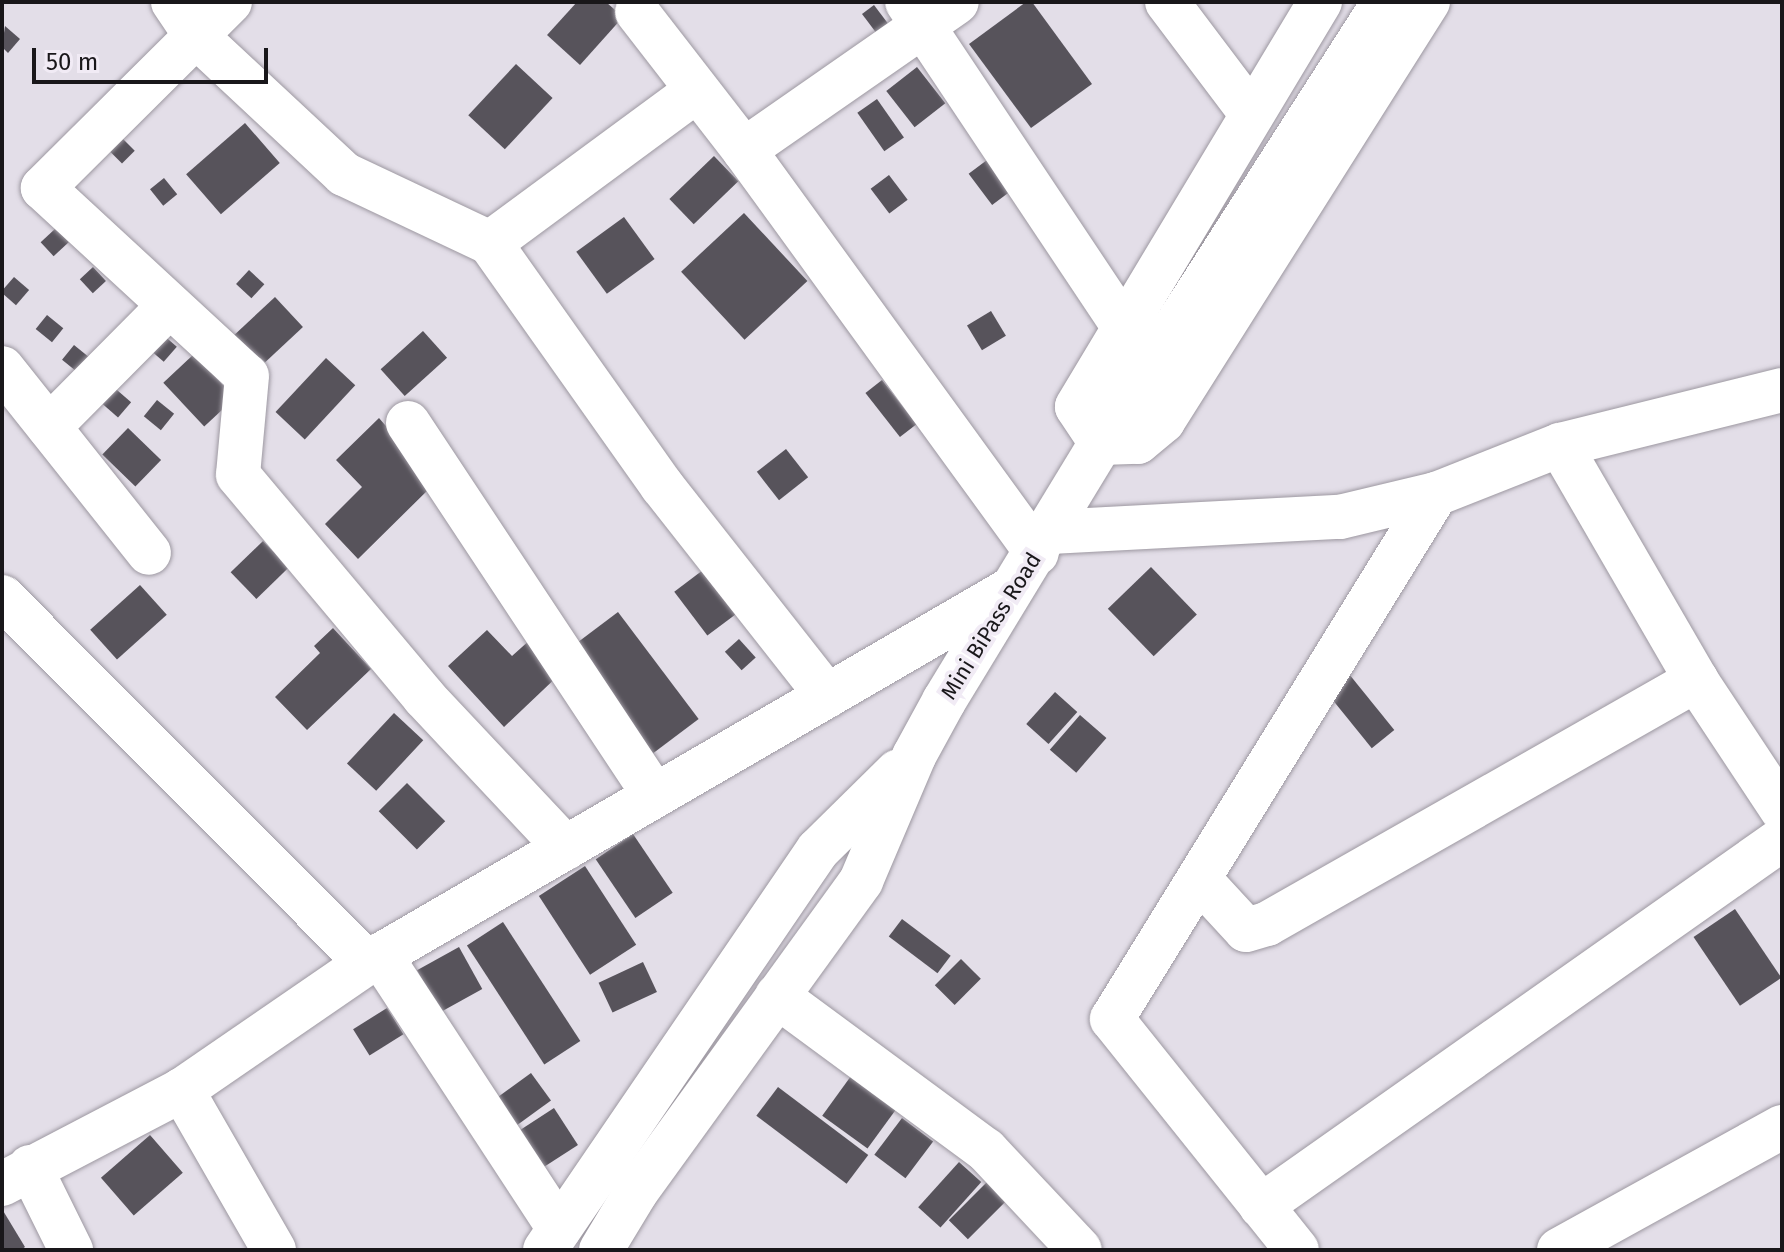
<!DOCTYPE html>
<style>
body{margin:0}
#map{position:relative;width:1784px;height:1252px;overflow:hidden;background:#e3dee8;font-family:"Fira Sans",sans-serif}
div>[style]{position:absolute}
.building>*{inset:0;background:#57535b;transform-origin:0 0}
.roads{filter:drop-shadow(0 0 2px #9d98a1) drop-shadow(0 0 2px #9d98a1)}
.minor>*{height:44px;margin:-22px;padding:0 22px;transform-origin:22px;border-radius:22px;background:#fff}
span{translate:-50% -50%;white-space:nowrap;text-align:center;line-height:1.15;-webkit-text-stroke:8px #f1ebf5;paint-order:stroke}
.street-label{font-size:22px;color:#19171a}
.frame{position:absolute;inset:0;border:4px solid #19171a;pointer-events:none}
.scale{position:absolute;left:32px;top:48px;width:236px;height:36px;box-sizing:border-box;border:4px solid #19171a;border-top:0;padding-left:10px;font-size:24px;line-height:28px;white-space:nowrap;color:#19171a;-webkit-text-stroke:6px #f1ebf5;paint-order:stroke}
</style>
<div id="map">
<div class="building">
<i style="clip-path:polygon(577px 2px,606px 2px,623px 17px,580px 65px,547px 35px)"></i>
<i style="clip-path:polygon(1026px 2px,1032px 2px,1092px 84px,1031px 128px,969px 44px)"></i>
<i style="left:874px;top:5px;width:26px;height:15px;rotate:53deg"></i>
<i style="clip-path:polygon(5px 26px,20px 39px,8px 53px,2px 47px)"></i>
<i style="left:516px;top:64px;width:50px;height:70px;rotate:43deg"></i>
<i style="left:917px;top:67px;width:46px;height:39px;rotate:52deg"></i>
<i style="left:877px;top:99px;width:47px;height:24px;rotate:55deg"></i>
<i style="left:245px;top:123px;width:53px;height:78px;rotate:49deg"></i>
<i style="left:122px;top:138px;width:18px;height:18px;rotate:45deg"></i>
<i style="left:714px;top:156px;width:35px;height:62px;rotate:46deg"></i>
<i style="left:987px;top:160px;width:39px;height:23px;rotate:53deg"></i>
<i style="left:889px;top:175px;width:31px;height:23px;rotate:53deg"></i>
<i style="left:164px;top:178px;width:21px;height:18px;rotate:51deg"></i>
<i style="left:744px;top:213px;width:93px;height:86px;rotate:47deg"></i>
<i style="left:624px;top:217px;width:52px;height:59px;rotate:54deg"></i>
<i style="left:56px;top:228px;width:19px;height:21px;rotate:47deg"></i>
<i style="left:93px;top:267px;width:19px;height:18px;rotate:47deg"></i>
<i style="left:249px;top:270px;width:21px;height:19px;rotate:43deg"></i>
<i style="left:14px;top:277px;width:20px;height:20px;rotate:41deg"></i>
<i style="left:275px;top:297px;width:41px;height:59px;rotate:47deg"></i>
<i style="left:991px;top:311px;width:29px;height:28px;rotate:59deg"></i>
<i style="left:47px;top:315px;width:21px;height:18px;rotate:39deg"></i>
<i style="left:423px;top:331px;width:36px;height:57px;rotate:48deg"></i>
<i style="left:161px;top:333px;width:21px;height:20px;rotate:41deg"></i>
<i style="left:74px;top:345px;width:27px;height:19px;rotate:39deg"></i>
<i style="left:194px;top:354px;width:60px;height:42px;rotate:47deg"></i>
<i style="left:326px;top:358px;width:40px;height:74px;rotate:43deg"></i>
<i style="left:882px;top:380px;width:56px;height:21px;rotate:52deg"></i>
<i style="left:110px;top:384px;width:28px;height:20px;rotate:41deg"></i>
<i style="left:157px;top:400px;width:22px;height:21px;rotate:39deg"></i>
<i style="clip-path:polygon(379px 418px,435px 483px,358px 559px,325px 524px,362px 487px,336px 460px)"></i>
<i style="left:128px;top:428px;width:46px;height:37px;rotate:44deg"></i>
<i style="left:786px;top:449px;width:36px;height:37px;rotate:52deg"></i>
<i style="left:263px;top:541px;width:37px;height:45px;rotate:46deg"></i>
<i style="left:1151px;top:567px;width:66px;height:60px;rotate:46deg"></i>
<i style="left:703px;top:570px;width:55px;height:36px;rotate:53deg"></i>
<i style="left:140px;top:585px;width:40px;height:67px;rotate:48deg"></i>
<i style="left:618px;top:612px;width:134px;height:57px;rotate:53deg"></i>
<i style="clip-path:polygon(333px 628px,371px 669px,307px 730px,275px 697px,320px 653px,314px 646px)"></i>
<i style="clip-path:polygon(487px 630px,512px 656px,531px 639px,562px 672px,504px 727px,448px 666px)"></i>
<i style="left:739px;top:639px;width:25px;height:19px;rotate:48deg"></i>
<i style="left:1349px;top:674px;width:72px;height:29px;rotate:51deg"></i>
<i style="left:1055px;top:692px;width:30px;height:43px;rotate:42deg"></i>
<i style="left:394px;top:713px;width:40px;height:69px;rotate:43deg"></i>
<i style="left:1080px;top:715px;width:35px;height:46px;rotate:41deg"></i>
<i style="left:407px;top:783px;width:54px;height:40px;rotate:45deg"></i>
<i style="left:633px;top:834px;width:71px;height:45px;rotate:56deg"></i>
<i style="left:585px;top:866px;width:94px;height:55px;rotate:57deg"></i>
<i style="left:1735px;top:909px;width:83px;height:50px;rotate:56deg"></i>
<i style="left:902px;top:919px;width:61px;height:22px;rotate:37deg"></i>
<i style="left:503px;top:922px;width:142px;height:43px;rotate:57deg"></i>
<i style="left:459px;top:947px;width:48px;height:48px;rotate:61deg"></i>
<i style="left:961px;top:959px;width:28px;height:37px;rotate:45deg"></i>
<i style="left:643px;top:962px;width:33px;height:49px;rotate:65deg"></i>
<i style="left:387px;top:1008px;width:31px;height:40px;rotate:58deg"></i>
<i style="left:531px;top:1073px;width:34px;height:46px;rotate:54deg"></i>
<i style="left:851px;top:1076px;width:56px;height:49px;rotate:36deg"></i>
<i style="left:778px;top:1087px;width:113px;height:36px;rotate:37deg"></i>
<i style="left:554px;top:1108px;width:44px;height:49px;rotate:57deg"></i>
<i style="left:902px;top:1118px;width:39px;height:46px;rotate:37deg"></i>
<i style="left:150px;top:1135px;width:50px;height:65px;rotate:49deg"></i>
<i style="left:959px;top:1162px;width:30px;height:61px;rotate:42deg"></i>
<i style="left:987px;top:1182px;width:27px;height:54px;rotate:45deg"></i>
<i style="clip-path:polygon(2px 1209px,25px 1247px,21px 1250px,2px 1250px)"></i>
</div>
<div class="roads">
<div class="minor">
<i style="left:173px;top:2px;width:40px;rotate:56deg"></i>
<i style="left:195px;top:35px;width:204px;rotate:43deg"></i>
<i style="left:344px;top:174px;width:161px;rotate:25.3deg"></i>
<i style="left:490px;top:243px;width:298px;rotate:54.7deg"></i>
<i style="left:662px;top:486px;width:267px;rotate:51.8deg"></i>
<i style="left:230px;top:2px;width:264px;rotate:135.2deg"></i>
<i style="left:43px;top:188px;width:277px;rotate:42.7deg"></i>
<i style="left:247px;top:376px;width:99px;rotate:95.2deg"></i>
<i style="left:238px;top:475px;width:290px;rotate:50deg"></i>
<i style="left:424px;top:697px;width:207px;rotate:46.8deg"></i>
<i style="left:907px;top:2px;width:391px;rotate:56.3deg"></i>
<i style="left:1167px;top:2px;width:141px;rotate:53deg"></i>
<i style="left:1320px;top:2px;width:472px;rotate:121deg"></i>
<i style="left:1077px;top:407px;width:43px;rotate:56.3deg"></i>
<i style="left:1101px;top:443px;width:37px;rotate:-2deg"></i>
<i style="left:1138px;top:442px;width:33px;rotate:-40deg"></i>
<i style="left:1163px;top:421px;width:496px;rotate:-57.7deg"></i>
<i style="left:637px;top:12px;width:175px;rotate:52.2deg"></i>
<i style="left:744px;top:150px;width:498px;rotate:54deg"></i>
<i style="left:744px;top:150px;width:259px;rotate:-34.8deg"></i>
<i style="left:490px;top:243px;width:255px;rotate:-36.4deg"></i>
<i style="left:2px;top:368px;width:236px;rotate:51.5deg"></i>
<i style="left:408px;top:423px;width:447px;rotate:56.5deg"></i>
<i style="left:49px;top:427px;width:170px;rotate:-45.2deg"></i>
<i style="left:1560px;top:445px;width:272px;rotate:59.9deg"></i>
<i style="left:1696px;top:680px;width:156px;rotate:56.5deg"></i>
<i style="left:1050px;top:532px;width:290px;rotate:-3deg"></i>
<i style="left:1340px;top:517px;width:99px;rotate:-13.5deg"></i>
<i style="left:1436px;top:494px;width:133px;rotate:-21.6deg"></i>
<i style="left:1560px;top:445px;width:229px;rotate:-13.9deg"></i>
<i style="left:2px;top:597px;width:517px;rotate:45.08deg"></i>
<i style="left:1199px;top:879px;width:69px;rotate:47.3deg"></i>
<i style="left:1246px;top:930px;width:22px;rotate:-16deg"></i>
<i style="left:1267px;top:924px;width:494px;rotate:-29.6deg"></i>
<i style="left:380px;top:955px;width:327px;rotate:56.8deg"></i>
<i style="left:777px;top:996px;width:260px;rotate:36.4deg"></i>
<i style="left:986px;top:1150px;width:137px;rotate:46.8deg"></i>
<i style="left:30px;top:1167px;width:93px;rotate:63.7deg"></i>
<i style="left:2px;top:1184px;width:203px;rotate:-27.6deg"></i>
<i style="left:1261px;top:1206px;width:637px;rotate:-35.16deg"></i>
<i style="left:274px;top:1250px;width:185px;rotate:-119.9deg"></i>
<i style="left:182px;top:1090px;width:224px;rotate:-34.5deg"></i>
<i style="left:367px;top:963px;width:745px;rotate:-30.15deg"></i>
<i style="left:545px;top:1250px;width:484px;rotate:-55.7deg"></i>
<i style="left:818px;top:850px;width:112px;rotate:-44.6deg"></i>
<i style="left:601px;top:1250px;width:68px;rotate:-58.9deg"></i>
<i style="left:636px;top:1192px;width:384px;rotate:-54.1deg"></i>
<i style="left:861px;top:881px;width:136px;rotate:-67deg"></i>
<i style="left:914px;top:756px;width:63px;rotate:-61.4deg"></i>
<i style="left:944px;top:701px;width:302px;rotate:-58.7deg"></i>
<i style="left:1101px;top:443px;width:524px;rotate:-57.31deg"></i>
<i style="left:1297px;top:1250px;width:296px;rotate:-128.7deg"></i>
<i style="left:1112px;top:1019px;width:617px;rotate:-58.32deg"></i>
<i style="left:1559px;top:1250px;width:255px;rotate:-28.9deg"></i>
</div>
</div>
<div class="street-label">
<span style="left:991px;top:626px;rotate:-58deg">Mini BiPass Road</span>
</div>
<div class="frame"></div>
<div class="scale">50 m</div>
</div>
